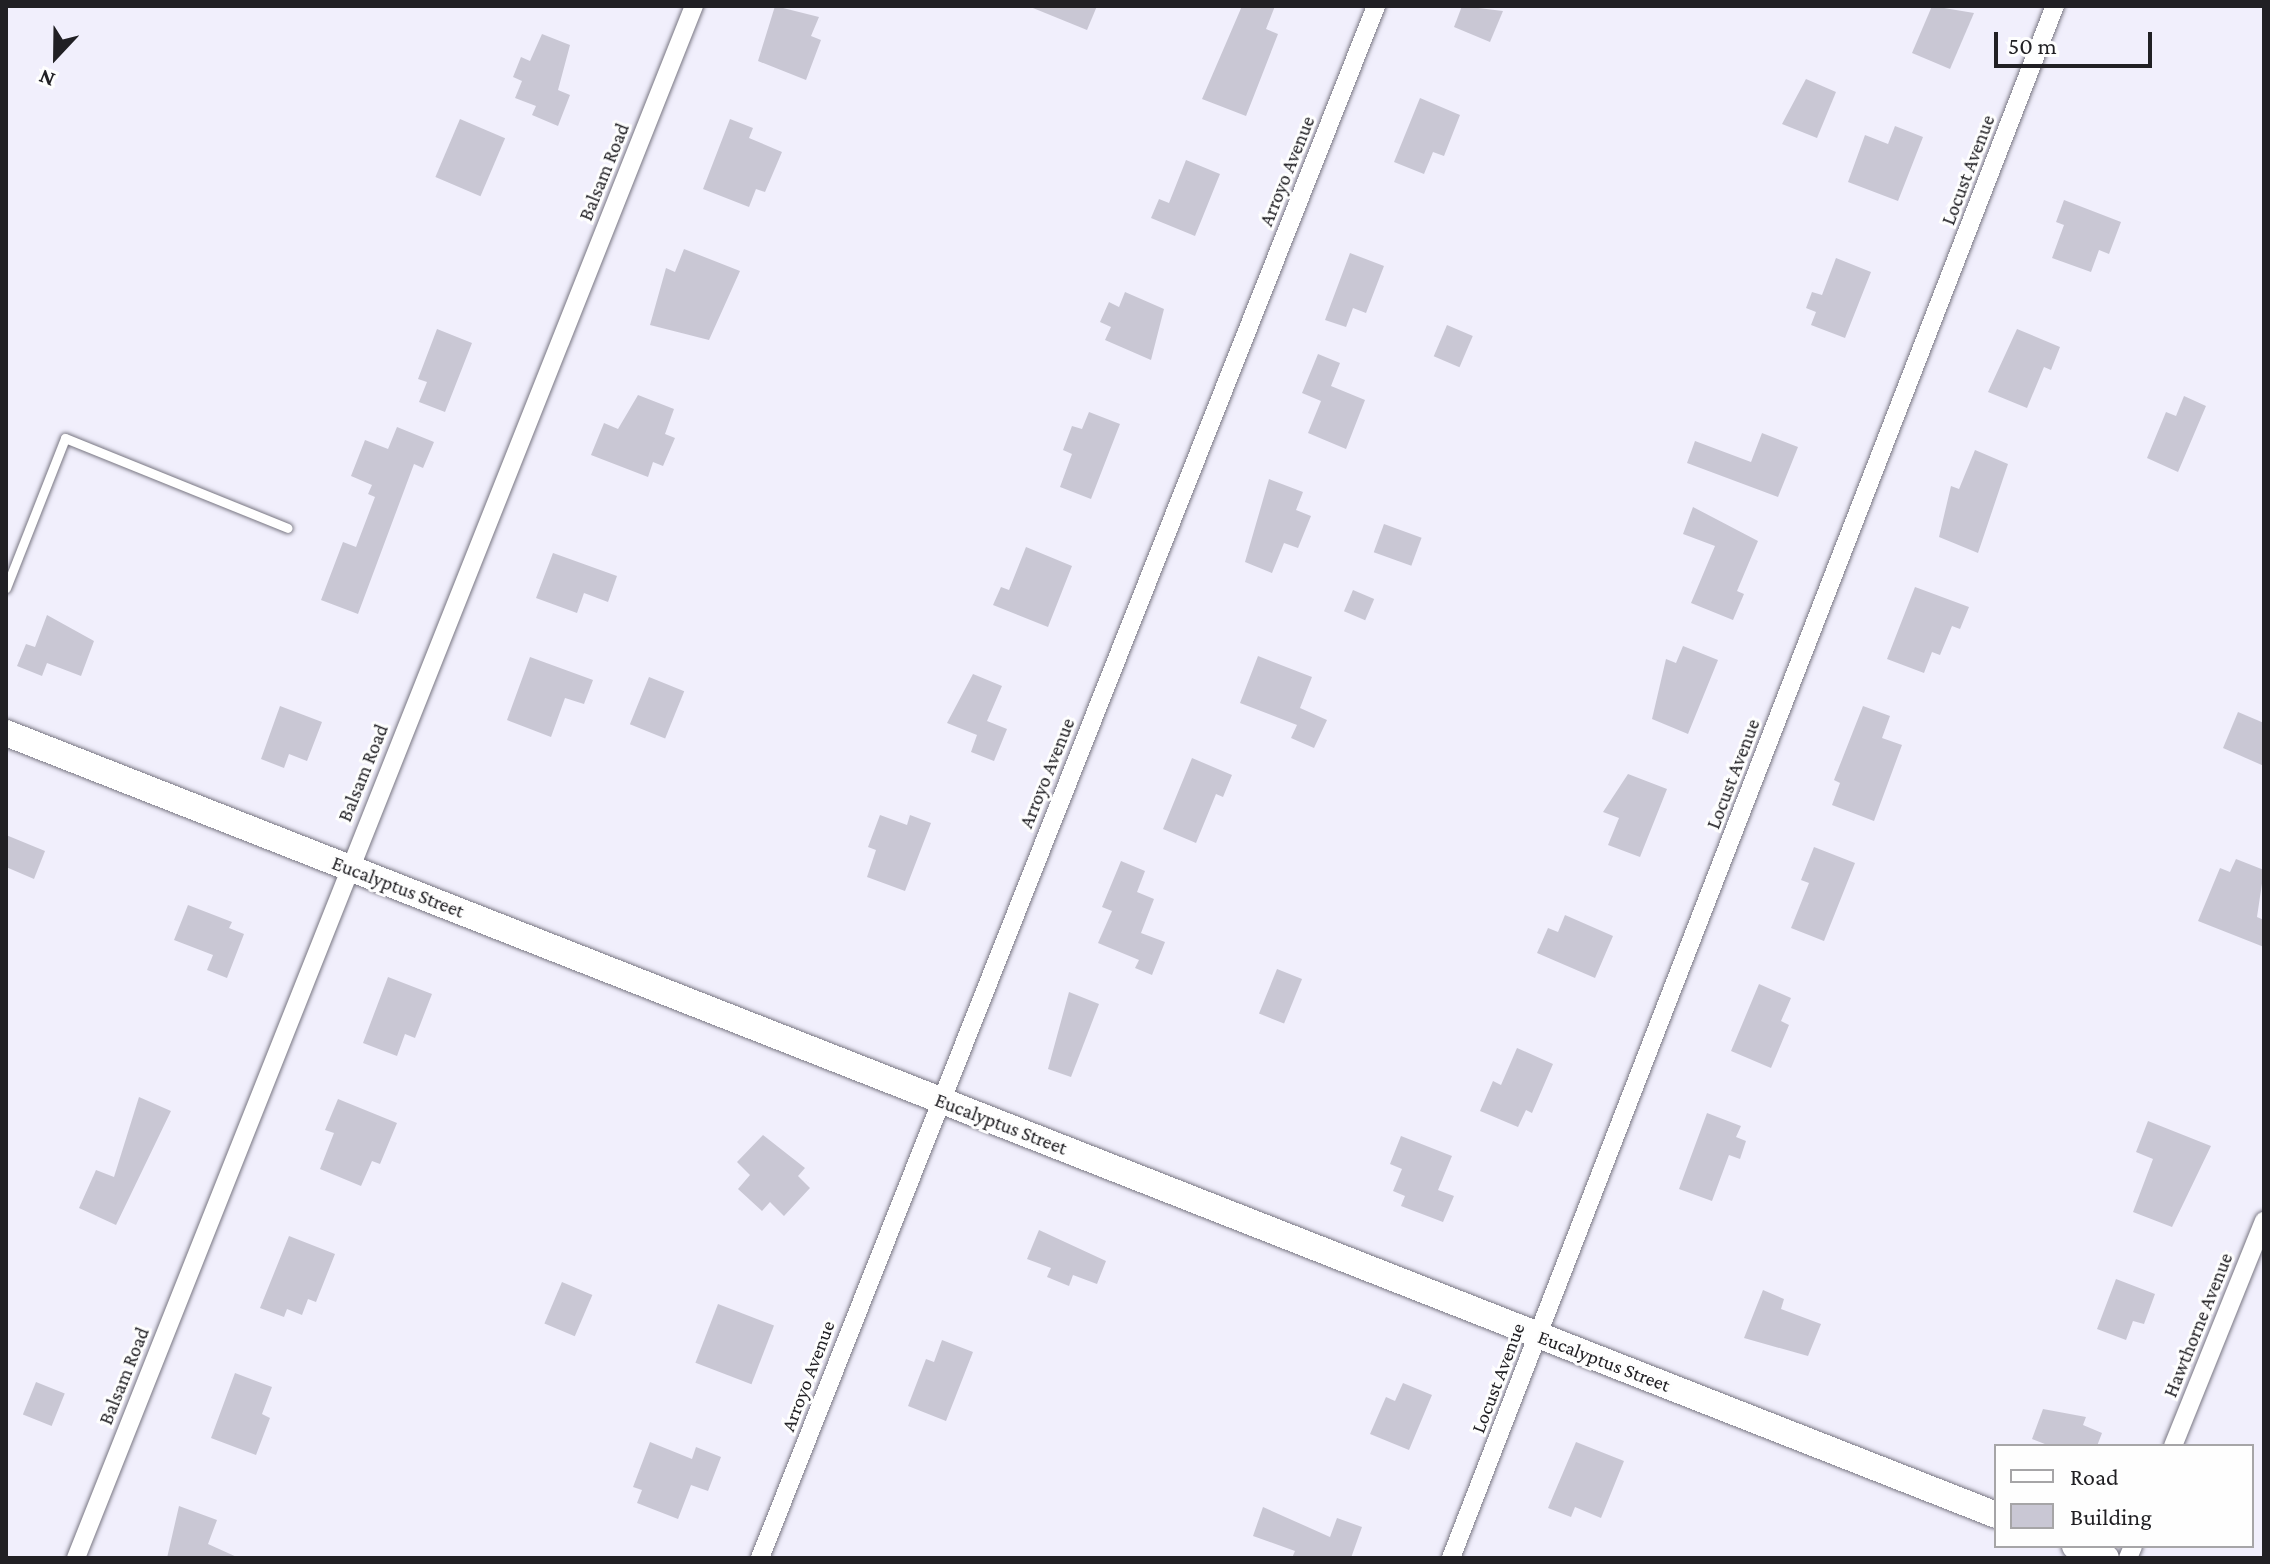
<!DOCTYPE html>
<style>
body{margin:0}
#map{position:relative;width:2270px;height:1564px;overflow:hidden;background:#f1effc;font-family:"Crimson Pro",serif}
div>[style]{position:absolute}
.building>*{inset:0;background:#c9c7d4;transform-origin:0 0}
.roads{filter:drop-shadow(0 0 2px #787682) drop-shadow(0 0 2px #787682)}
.lane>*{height:9px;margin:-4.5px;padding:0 4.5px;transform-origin:4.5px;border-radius:4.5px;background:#fff}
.street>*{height:18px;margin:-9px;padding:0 9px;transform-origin:9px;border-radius:9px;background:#fff}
.secondary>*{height:26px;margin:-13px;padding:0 13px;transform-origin:13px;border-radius:13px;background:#fff}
span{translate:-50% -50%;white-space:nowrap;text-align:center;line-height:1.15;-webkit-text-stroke:6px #fefefe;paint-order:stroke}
.street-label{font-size:20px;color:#212024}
.frame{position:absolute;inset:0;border:8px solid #212024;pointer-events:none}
.legend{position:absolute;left:1994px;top:1444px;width:260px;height:104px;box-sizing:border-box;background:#fefefe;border:2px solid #a6a5a7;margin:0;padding:10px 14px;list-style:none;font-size:24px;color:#212024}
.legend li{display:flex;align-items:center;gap:16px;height:40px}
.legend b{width:40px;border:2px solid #a6a5a7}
.north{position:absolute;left:16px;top:16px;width:80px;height:80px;-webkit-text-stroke:6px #fefefe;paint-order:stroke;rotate:202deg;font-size:22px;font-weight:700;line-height:32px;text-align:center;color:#212024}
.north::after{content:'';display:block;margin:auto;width:28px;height:36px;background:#212024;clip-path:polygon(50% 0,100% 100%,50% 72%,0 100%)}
.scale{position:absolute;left:1994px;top:32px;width:158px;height:36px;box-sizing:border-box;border:4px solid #212024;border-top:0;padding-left:10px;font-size:24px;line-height:28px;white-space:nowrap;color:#212024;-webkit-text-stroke:6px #fefefe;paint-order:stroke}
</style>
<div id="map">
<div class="building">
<i style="clip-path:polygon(775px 6px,819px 17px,811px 36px,821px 40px,806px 80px,758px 61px)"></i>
<i style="clip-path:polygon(1028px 6px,1097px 6px,1087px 30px)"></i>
<i style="clip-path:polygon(1242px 6px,1275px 6px,1266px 29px,1278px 34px,1246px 116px,1202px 99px)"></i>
<i style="clip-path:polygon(1462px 6px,1503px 11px,1490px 42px,1454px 27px)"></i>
<i style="clip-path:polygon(1932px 6px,1974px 13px,1950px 69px,1912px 53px)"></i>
<i style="clip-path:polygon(542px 34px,570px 45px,558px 90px,570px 95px,558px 126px,532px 115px,536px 106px,515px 98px,522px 81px,513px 77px,521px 57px,530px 61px)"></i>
<i style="clip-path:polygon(1806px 79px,1836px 92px,1817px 138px,1782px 124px)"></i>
<i style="clip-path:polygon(1420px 98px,1460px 115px,1444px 156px,1433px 152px,1424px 174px,1394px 162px)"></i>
<i style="left:460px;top:119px;width:49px;height:63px;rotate:23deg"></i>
<i style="clip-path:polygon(730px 119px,753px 128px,749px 138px,782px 152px,765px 192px,756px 189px,749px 207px,703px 189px)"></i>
<i style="clip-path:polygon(1895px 126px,1923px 137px,1898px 201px,1848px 182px,1865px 135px,1888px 144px)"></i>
<i style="clip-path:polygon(1186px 160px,1220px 174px,1195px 236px,1151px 218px,1159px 199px,1169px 203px)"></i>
<i style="clip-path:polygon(2064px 200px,2121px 222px,2109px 254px,2099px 250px,2091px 272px,2052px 258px,2064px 225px,2056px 222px)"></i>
<i style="clip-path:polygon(684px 249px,740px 271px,709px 340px,650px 325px,666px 268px,675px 272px)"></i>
<i style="clip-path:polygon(1350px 253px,1384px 266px,1366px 313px,1353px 308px,1346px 327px,1325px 320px)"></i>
<i style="clip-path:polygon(1836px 258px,1871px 272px,1845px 338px,1811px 325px,1816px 312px,1806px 308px,1812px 292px,1822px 295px)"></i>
<i style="clip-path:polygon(1125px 292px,1164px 309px,1151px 360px,1105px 340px,1111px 327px,1100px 322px,1109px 302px,1119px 307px)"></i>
<i style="left:1447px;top:325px;width:28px;height:34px;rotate:23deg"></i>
<i style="clip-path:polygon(437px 329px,472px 343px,445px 412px,419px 402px,427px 382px,418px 379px)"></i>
<i style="clip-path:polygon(2017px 329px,2060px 347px,2051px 370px,2044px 367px,2027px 408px,1988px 392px)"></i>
<i style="clip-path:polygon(1318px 354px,1340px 363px,1331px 386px,1365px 400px,1346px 449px,1308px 433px,1321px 401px,1302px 393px)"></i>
<i style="clip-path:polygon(638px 395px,674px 409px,665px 434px,675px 438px,663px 466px,653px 462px,648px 477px,591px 455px,604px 423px,618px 429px)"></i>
<i style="clip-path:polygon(2184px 396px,2206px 406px,2178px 472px,2147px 458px,2166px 412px,2176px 416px)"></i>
<i style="clip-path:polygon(1089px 412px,1120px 424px,1091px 499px,1060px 487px,1072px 454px,1063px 450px,1072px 426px,1082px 429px)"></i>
<i style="clip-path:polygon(397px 427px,434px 442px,423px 468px,414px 464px,358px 614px,321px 600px,343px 542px,356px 547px,375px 497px,368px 494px,372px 485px,351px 476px,365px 440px,388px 449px)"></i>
<i style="clip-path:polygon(1762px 433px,1798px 447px,1778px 497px,1687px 463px,1695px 441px,1751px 462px)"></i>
<i style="clip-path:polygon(1975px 450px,2008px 464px,1978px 553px,1939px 537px,1951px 486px,1959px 489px)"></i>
<i style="clip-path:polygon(1269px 479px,1303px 492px,1296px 510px,1311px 516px,1298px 548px,1284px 543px,1272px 573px,1245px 562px)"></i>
<i style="clip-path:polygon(1693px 507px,1758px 541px,1737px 591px,1744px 594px,1733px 620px,1691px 603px,1715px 546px,1683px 534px)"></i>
<i style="left:1384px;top:524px;width:40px;height:30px;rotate:20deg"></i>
<i style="clip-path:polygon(1026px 547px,1072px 566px,1048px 627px,993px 605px,1001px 587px,1009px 590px)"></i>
<i style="clip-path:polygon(553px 553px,617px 576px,608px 602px,584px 593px,577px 613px,536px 598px)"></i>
<i style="clip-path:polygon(1915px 587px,1969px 607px,1960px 629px,1952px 626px,1940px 655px,1932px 652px,1924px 673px,1887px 659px)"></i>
<i style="left:1353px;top:590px;width:23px;height:23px;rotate:23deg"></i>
<i style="clip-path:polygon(47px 615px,94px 641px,81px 676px,47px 663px,42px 676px,17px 666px,26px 644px,35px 647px)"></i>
<i style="clip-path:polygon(1683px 646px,1718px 660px,1688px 734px,1652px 719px,1666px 659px,1676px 663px)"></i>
<i style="clip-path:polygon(1258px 656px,1312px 677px,1300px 708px,1327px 720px,1314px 748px,1291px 738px,1297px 725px,1240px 703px)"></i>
<i style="clip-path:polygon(530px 657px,593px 680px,584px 704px,565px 698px,551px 737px,507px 720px)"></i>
<i style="clip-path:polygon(973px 674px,1002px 686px,987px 721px,1007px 729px,994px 761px,971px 752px,977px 735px,947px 723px)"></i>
<i style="left:649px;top:677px;width:38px;height:51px;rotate:22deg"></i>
<i style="clip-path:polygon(280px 706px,322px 722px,307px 761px,289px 754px,284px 768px,261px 759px)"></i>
<i style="clip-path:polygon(1863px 706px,1890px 716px,1882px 738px,1902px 745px,1874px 821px,1832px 805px,1840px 783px,1834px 780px)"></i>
<i style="clip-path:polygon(2238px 712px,2264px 723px,2264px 766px,2223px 748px)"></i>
<i style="clip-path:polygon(1192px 758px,1232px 775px,1223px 797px,1216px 794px,1196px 843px,1163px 829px)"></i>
<i style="clip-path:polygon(1628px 774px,1667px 789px,1640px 857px,1608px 845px,1619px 818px,1603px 812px)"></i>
<i style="clip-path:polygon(880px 815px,907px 825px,910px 815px,931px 823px,905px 891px,867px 877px,876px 850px,868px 847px)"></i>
<i style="clip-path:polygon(6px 835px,45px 851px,34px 879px,6px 867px)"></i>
<i style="clip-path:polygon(1814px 847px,1855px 863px,1824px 941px,1791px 928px,1809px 883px,1801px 880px)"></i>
<i style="clip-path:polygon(2236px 859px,2264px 870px,2257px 917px,2264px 920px,2264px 947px,2198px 921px,2220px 868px,2230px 872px)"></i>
<i style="clip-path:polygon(1121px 861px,1145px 871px,1137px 892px,1154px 899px,1141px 933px,1165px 942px,1152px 975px,1135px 968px,1139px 960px,1098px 943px,1112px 911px,1102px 907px)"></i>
<i style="clip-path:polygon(188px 905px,232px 922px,229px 928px,244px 934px,227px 978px,207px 970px,213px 955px,174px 940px)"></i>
<i style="clip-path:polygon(1565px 915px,1613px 936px,1595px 978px,1537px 953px,1548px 928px,1558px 932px)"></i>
<i style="left:1277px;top:969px;width:27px;height:48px;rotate:22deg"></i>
<i style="clip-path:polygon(388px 977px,432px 994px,415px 1038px,405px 1034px,397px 1056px,363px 1043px)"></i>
<i style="clip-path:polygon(1759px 984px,1791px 998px,1781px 1021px,1789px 1025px,1771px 1068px,1731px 1051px)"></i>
<i style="clip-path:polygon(1069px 992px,1099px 1004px,1071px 1077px,1048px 1069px)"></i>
<i style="clip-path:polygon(1517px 1048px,1553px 1064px,1532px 1113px,1526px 1110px,1518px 1127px,1480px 1111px,1493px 1081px,1501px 1085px)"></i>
<i style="clip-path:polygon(139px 1097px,171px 1111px,116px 1225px,79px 1208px,96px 1170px,114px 1177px)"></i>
<i style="clip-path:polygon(338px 1099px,397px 1123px,380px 1164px,372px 1161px,361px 1186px,320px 1169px,334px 1133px,325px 1130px)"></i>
<i style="clip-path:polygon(1707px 1113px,1741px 1126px,1736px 1137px,1746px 1141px,1740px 1159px,1729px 1155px,1712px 1201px,1679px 1189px)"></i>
<i style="clip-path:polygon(2148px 1121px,2211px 1146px,2172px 1227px,2133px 1212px,2153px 1159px,2136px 1152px)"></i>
<i style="clip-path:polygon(763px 1135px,805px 1168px,798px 1176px,810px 1188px,784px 1216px,770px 1202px,762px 1211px,738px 1189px,750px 1175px,737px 1162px)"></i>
<i style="clip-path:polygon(1401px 1136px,1452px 1156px,1438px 1190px,1454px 1196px,1443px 1222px,1401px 1206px,1405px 1196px,1393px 1191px,1402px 1169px,1390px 1164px)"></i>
<i style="clip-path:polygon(1039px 1230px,1106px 1261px,1097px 1284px,1073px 1275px,1069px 1286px,1047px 1277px,1051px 1268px,1027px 1259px)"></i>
<i style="clip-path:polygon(289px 1236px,335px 1254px,316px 1302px,308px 1299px,302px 1315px,287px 1309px,284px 1317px,260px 1308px)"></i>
<i style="clip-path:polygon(2116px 1279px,2155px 1294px,2144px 1324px,2133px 1321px,2126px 1340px,2097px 1329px)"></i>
<i style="left:562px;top:1282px;width:33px;height:45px;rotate:23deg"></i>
<i style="clip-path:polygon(1763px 1290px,1784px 1299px,1781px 1309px,1821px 1324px,1808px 1356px,1744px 1338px)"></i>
<i style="left:718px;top:1304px;width:60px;height:63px;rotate:21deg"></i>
<i style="clip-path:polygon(942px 1340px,973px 1352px,946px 1421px,908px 1406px,926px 1359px,934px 1362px)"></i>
<i style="clip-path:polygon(235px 1373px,272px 1387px,262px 1414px,270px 1418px,256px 1455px,211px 1438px)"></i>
<i style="left:36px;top:1382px;width:31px;height:35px;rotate:22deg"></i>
<i style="clip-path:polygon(1403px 1383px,1432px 1395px,1409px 1450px,1370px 1434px,1386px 1397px,1395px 1401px)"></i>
<i style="clip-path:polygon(2043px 1409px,2086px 1417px,2083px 1425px,2102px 1433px,2097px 1446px,2050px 1446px,2032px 1439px)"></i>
<i style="clip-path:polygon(650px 1442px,692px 1459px,696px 1447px,721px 1457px,708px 1491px,691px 1485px,678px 1519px,637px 1503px,642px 1490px,633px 1487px)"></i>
<i style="clip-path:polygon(1576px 1442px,1624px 1461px,1601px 1518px,1575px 1507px,1571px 1517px,1548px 1508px)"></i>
<i style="clip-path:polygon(179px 1506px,217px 1520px,208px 1544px,239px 1558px,167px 1558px)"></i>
<i style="clip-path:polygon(1263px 1507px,1330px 1537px,1337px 1518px,1362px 1527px,1351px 1558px,1292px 1558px,1295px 1551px,1253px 1536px)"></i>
</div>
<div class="roads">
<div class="lane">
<i style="left:6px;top:588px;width:161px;rotate:-68.5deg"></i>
<i style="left:65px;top:438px;width:240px;rotate:22deg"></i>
</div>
<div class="street">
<i style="left:2173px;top:1446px;width:243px;rotate:-68deg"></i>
<i style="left:76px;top:1558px;width:1671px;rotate:-68.29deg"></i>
<i style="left:760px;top:1558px;width:1670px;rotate:-68.35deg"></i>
<i style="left:1451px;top:1558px;width:1665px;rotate:-68.74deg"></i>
<i style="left:2128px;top:1558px;width:13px;rotate:-67deg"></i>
</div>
<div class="secondary">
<i style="left:6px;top:733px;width:2138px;rotate:21.45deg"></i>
<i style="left:2075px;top:1546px;width:33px;rotate:21deg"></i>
</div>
</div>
<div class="street-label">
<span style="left:1968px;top:170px;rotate:-69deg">Locust Avenue</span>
<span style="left:1287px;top:171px;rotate:-68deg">Arroyo Avenue</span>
<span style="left:604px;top:172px;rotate:-68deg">Balsam Road</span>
<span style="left:363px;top:773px;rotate:-68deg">Balsam Road</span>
<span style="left:1047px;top:773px;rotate:-68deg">Arroyo Avenue</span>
<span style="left:1733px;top:774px;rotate:-69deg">Locust Avenue</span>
<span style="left:398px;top:887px;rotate:21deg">Eucalyptus Street</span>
<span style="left:1001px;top:1124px;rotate:21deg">Eucalyptus Street</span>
<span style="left:2198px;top:1325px;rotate:-68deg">Hawthorne Avenue</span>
<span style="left:1604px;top:1361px;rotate:21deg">Eucalyptus Street</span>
<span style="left:124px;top:1376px;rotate:-68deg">Balsam Road</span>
<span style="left:808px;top:1376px;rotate:-69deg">Arroyo Avenue</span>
<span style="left:1498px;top:1378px;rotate:-69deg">Locust Avenue</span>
</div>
<div class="frame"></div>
<ul class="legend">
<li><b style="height:10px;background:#fff"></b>Road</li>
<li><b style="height:22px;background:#c9c7d4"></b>Building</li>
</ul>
<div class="north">N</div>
<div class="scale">50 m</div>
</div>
